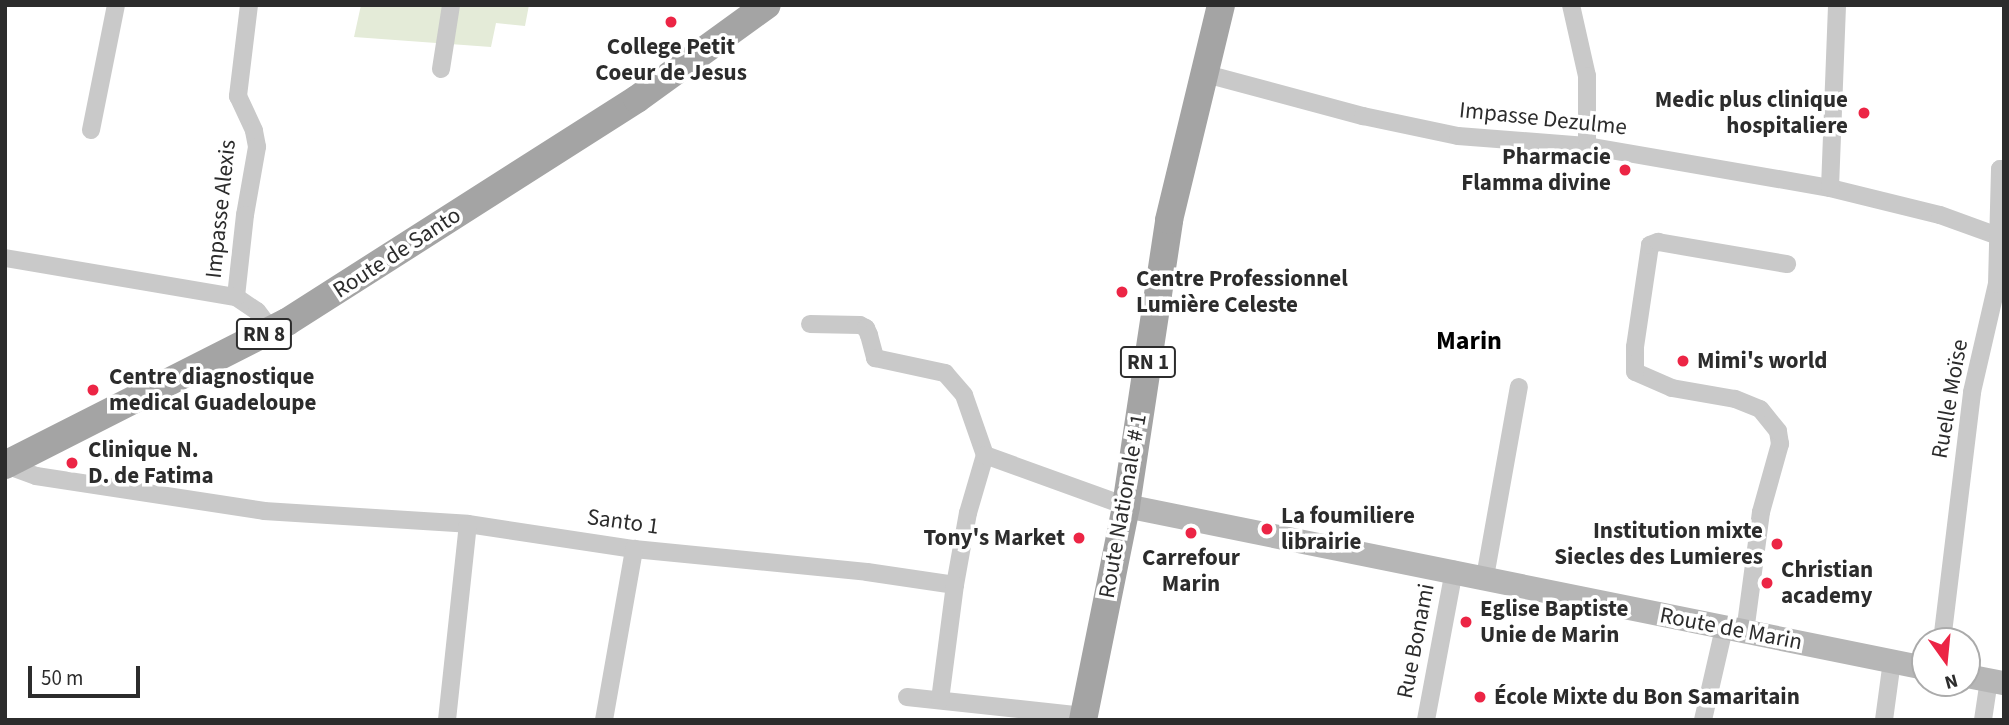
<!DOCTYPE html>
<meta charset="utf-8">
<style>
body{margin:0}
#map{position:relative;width:2009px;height:725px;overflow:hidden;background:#fff;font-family:"Source Sans 3",sans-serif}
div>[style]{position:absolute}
.green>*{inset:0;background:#e4ebd8}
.street>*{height:18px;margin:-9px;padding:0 9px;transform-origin:9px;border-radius:9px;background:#c9c9c9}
.secondary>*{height:24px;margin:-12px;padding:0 12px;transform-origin:12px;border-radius:12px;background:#b6b6b6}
.primary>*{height:28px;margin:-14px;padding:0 14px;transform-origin:14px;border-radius:14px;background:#a4a4a4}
.dots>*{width:19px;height:19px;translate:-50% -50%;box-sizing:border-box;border:4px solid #fff;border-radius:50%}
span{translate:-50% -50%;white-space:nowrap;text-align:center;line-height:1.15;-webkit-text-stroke:7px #fff;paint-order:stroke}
.shield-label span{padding:2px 5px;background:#fff;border:2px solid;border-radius:5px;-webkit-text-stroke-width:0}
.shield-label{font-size:21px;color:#2c2c2c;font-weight:700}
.poi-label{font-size:23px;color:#2c2c2c;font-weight:700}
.right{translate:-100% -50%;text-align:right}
.left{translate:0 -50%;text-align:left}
.street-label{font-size:23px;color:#2c2c2c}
.quarter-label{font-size:26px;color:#000;font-weight:700}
.frame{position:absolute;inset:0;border:7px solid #2c2c2c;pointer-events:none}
.north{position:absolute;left:1911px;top:627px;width:70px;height:70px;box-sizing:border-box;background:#fff;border:2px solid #ababab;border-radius:50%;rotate:165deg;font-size:19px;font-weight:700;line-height:28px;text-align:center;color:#2c2c2c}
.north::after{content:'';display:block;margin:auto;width:24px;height:32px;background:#ec2545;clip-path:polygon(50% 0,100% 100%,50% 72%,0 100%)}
.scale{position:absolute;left:28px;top:666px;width:112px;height:32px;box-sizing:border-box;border:4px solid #2c2c2c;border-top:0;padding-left:9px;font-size:21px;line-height:24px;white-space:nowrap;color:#2c2c2c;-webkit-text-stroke:5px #fff;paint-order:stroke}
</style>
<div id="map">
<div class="green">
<i style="clip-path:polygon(361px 5px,529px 5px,525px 26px,496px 23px,491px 47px,354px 37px)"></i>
</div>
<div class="street">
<i style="left:249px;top:5px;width:92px;rotate:96.9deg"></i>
<i style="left:238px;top:96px;width:38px;rotate:65deg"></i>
<i style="left:254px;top:131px;width:16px;rotate:79deg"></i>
<i style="left:257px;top:147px;width:69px;rotate:100deg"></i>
<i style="left:245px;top:215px;width:82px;rotate:96.3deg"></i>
<i style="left:236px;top:297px;width:25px;rotate:34deg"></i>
<i style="left:257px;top:311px;width:25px;rotate:53deg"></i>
<i style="left:1571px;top:5px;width:73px;rotate:77.3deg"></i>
<i style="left:1587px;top:76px;width:70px;rotate:90deg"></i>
<i style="left:441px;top:69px;width:65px;rotate:-81.1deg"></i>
<i style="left:1206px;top:74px;width:163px;rotate:15deg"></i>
<i style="left:1363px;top:116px;width:97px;rotate:11.9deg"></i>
<i style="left:1458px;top:136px;width:129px;rotate:4.4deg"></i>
<i style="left:1587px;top:146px;width:247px;rotate:9.8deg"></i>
<i style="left:1830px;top:188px;width:113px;rotate:13.8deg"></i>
<i style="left:1940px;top:215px;width:62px;rotate:19.9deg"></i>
<i style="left:91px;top:130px;width:127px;rotate:-78.7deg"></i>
<i style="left:1830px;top:188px;width:183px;rotate:-87.8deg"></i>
<i style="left:5px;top:258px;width:234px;rotate:9.6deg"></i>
<i style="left:810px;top:324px;width:50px;rotate:1.1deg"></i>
<i style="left:860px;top:325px;width:7px;rotate:27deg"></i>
<i style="left:866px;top:328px;width:8px;rotate:67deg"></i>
<i style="left:869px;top:335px;width:24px;rotate:75deg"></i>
<i style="left:875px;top:358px;width:72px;rotate:12.1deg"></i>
<i style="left:945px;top:373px;width:29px;rotate:49deg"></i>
<i style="left:964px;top:395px;width:64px;rotate:70.7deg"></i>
<i style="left:6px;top:465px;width:32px;rotate:20deg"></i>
<i style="left:36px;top:476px;width:231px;rotate:8.7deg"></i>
<i style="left:264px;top:511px;width:204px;rotate:3.6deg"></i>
<i style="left:468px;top:524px;width:168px;rotate:8.6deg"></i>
<i style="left:634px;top:549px;width:234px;rotate:5.6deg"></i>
<i style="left:867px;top:572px;width:89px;rotate:8.4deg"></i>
<i style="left:955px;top:585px;width:73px;rotate:-79.8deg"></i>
<i style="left:968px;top:513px;width:60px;rotate:-73.7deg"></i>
<i style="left:985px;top:455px;width:150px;rotate:19.9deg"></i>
<i style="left:1485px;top:577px;width:193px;rotate:-79.9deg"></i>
<i style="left:1745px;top:632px;width:121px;rotate:-82.4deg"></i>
<i style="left:1761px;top:512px;width:71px;rotate:-74.4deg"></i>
<i style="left:1780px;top:444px;width:13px;rotate:-99deg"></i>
<i style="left:1778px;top:431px;width:28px;rotate:-129deg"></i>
<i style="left:1760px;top:409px;width:27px;rotate:-158deg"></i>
<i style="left:1735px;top:399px;width:64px;rotate:-170.1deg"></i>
<i style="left:1672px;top:388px;width:40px;rotate:-156.6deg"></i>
<i style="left:1635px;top:372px;width:25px;rotate:-90deg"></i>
<i style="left:1635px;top:347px;width:103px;rotate:-81.6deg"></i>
<i style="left:1650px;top:245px;width:9px;rotate:-21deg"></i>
<i style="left:1658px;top:242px;width:131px;rotate:9.7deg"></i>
<i style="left:1942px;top:641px;width:251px;rotate:-83.1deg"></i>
<i style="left:1972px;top:392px;width:111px;rotate:-77deg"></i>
<i style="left:1997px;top:284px;width:115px;rotate:-88.5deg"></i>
<i style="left:2000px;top:169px;width:4px"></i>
<i style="left:907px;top:697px;width:178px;rotate:6.1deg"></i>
<i style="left:940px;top:700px;width:116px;rotate:-82.6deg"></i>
<i style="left:447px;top:720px;width:197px;rotate:-83.9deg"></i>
<i style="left:604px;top:720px;width:174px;rotate:-80deg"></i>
<i style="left:1426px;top:720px;width:153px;rotate:-79.4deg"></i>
<i style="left:1703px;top:720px;width:94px;rotate:-77.1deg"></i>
<i style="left:1884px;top:720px;width:60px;rotate:-82.3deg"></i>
<i style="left:1983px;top:720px;width:40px;rotate:-81.5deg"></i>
</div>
<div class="secondary">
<i style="left:1126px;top:506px;width:815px;rotate:11.46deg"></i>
<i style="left:1967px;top:676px;width:38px;rotate:11deg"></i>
</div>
<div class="primary">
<i style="left:5px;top:465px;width:316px;rotate:-26.9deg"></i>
<i style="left:287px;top:322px;width:415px;rotate:-32.5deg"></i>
<i style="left:637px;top:99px;width:160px;rotate:-35.9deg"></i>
<i style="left:1083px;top:720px;width:218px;rotate:-78.6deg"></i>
<i style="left:1126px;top:506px;width:289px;rotate:-81.4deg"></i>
<i style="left:1169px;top:220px;width:221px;rotate:-76.4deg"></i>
</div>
<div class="dots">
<i style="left:671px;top:22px;background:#ec2545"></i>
<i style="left:1864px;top:113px;background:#ec2545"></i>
<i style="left:1625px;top:170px;background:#ec2545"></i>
<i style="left:1122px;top:292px;background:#ec2545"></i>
<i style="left:1683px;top:361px;background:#ec2545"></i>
<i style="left:93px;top:390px;background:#ec2545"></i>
<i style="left:72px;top:463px;background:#ec2545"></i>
<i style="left:1267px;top:529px;background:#ec2545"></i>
<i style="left:1191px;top:533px;background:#ec2545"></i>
<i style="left:1079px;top:538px;background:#ec2545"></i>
<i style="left:1777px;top:544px;background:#ec2545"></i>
<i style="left:1767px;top:583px;background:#ec2545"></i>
<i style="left:1466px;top:622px;background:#ec2545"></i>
<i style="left:1480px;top:697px;background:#ec2545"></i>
</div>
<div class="shield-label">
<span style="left:264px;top:334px">RN 8</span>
<span style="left:1148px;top:362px">RN 1</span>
</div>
<div class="poi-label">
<span style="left:671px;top:60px">College Petit<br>Coeur de Jesus</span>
<span class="right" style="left:1848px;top:113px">Medic plus clinique<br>hospitaliere</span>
<span class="right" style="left:1611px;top:170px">Pharmacie<br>Flamma divine</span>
<span class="left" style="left:1136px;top:292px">Centre Professionnel<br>Lumière Celeste</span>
<span class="left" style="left:1697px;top:361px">Mimi's world</span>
<span class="left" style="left:109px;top:390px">Centre diagnostique<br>medical Guadeloupe</span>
<span class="left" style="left:88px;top:463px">Clinique N.<br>D. de Fatima</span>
<span class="left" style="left:1281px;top:529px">La foumiliere<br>librairie</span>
<span class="right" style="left:1763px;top:544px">Institution mixte<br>Siecles des Lumieres</span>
<span class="right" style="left:1065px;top:538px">Tony's Market</span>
<span style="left:1191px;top:571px">Carrefour<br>Marin</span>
<span class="left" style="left:1781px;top:583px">Christian<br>academy</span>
<span class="left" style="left:1480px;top:622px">Eglise Baptiste<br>Unie de Marin</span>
<span class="left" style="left:1494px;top:697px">École Mixte du Bon Samaritain</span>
</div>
<div class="street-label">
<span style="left:1543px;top:119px;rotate:6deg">Impasse Dezulme</span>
<span style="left:221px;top:209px;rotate:-84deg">Impasse Alexis</span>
<span style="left:397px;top:253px;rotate:-33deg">Route de Santo</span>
<span style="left:1950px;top:399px;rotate:-80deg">Ruelle Moïse</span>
<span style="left:1123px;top:506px;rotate:-80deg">Route Nationale # 1</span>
<span style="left:623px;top:522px;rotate:8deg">Santo 1</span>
<span style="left:1731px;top:629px;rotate:11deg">Route de Marin</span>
<span style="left:1416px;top:641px;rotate:-79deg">Rue Bonami</span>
</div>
<div class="quarter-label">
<span style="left:1469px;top:341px">Marin</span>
</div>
<div class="frame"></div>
<div class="north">N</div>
<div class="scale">50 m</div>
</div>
